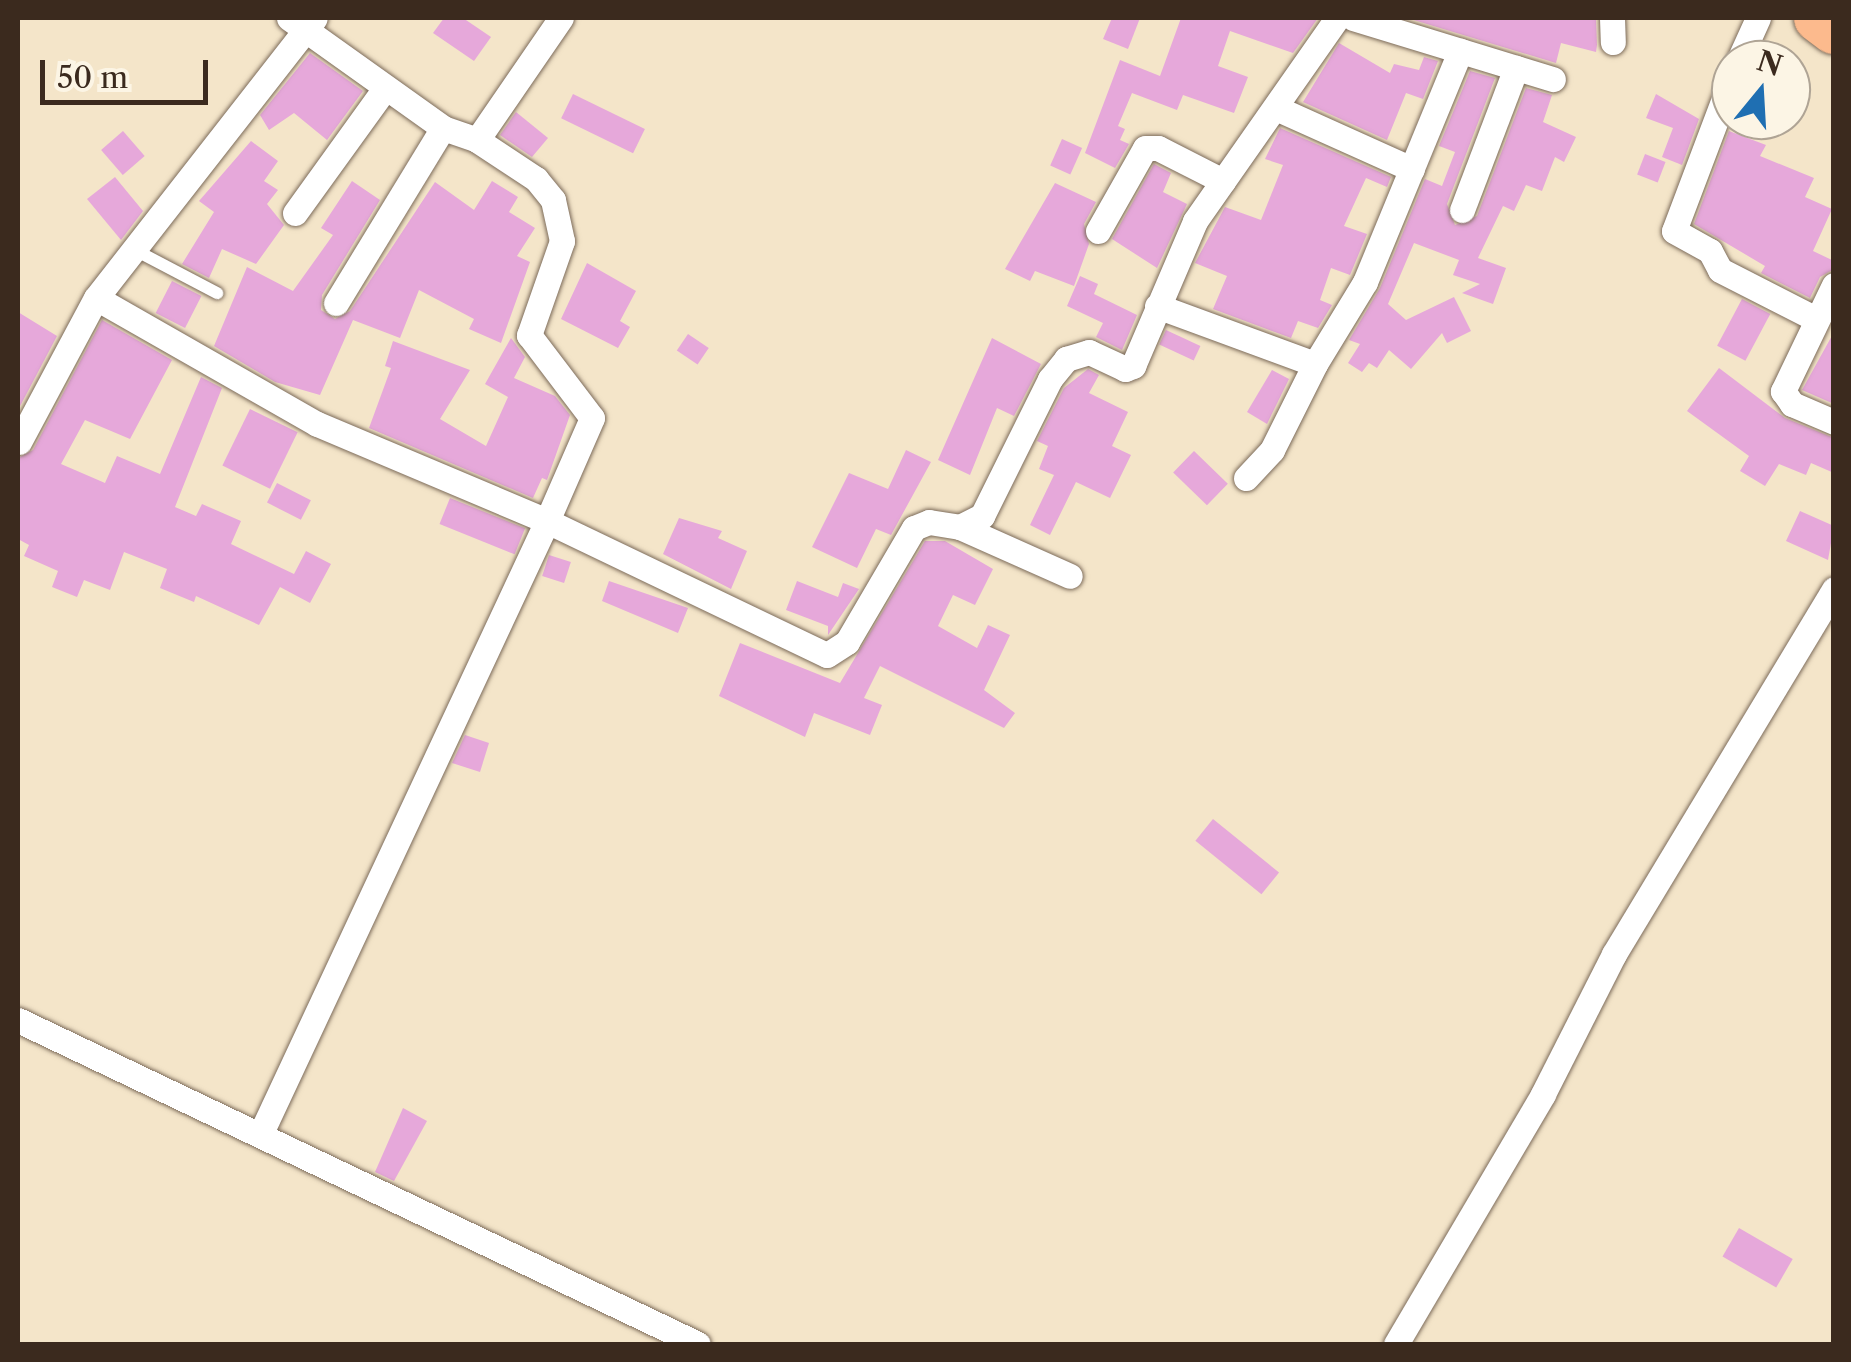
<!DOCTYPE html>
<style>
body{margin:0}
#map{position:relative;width:1851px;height:1362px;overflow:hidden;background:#f4e5c9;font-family:"Libre Caslon Text",serif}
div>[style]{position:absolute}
.building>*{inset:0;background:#e6a8da;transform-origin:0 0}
.roads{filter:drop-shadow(0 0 2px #7c6b5a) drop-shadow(0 0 2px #7c6b5a)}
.lane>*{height:12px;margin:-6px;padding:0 6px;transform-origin:6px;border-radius:6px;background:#fff}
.street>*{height:25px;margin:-12.5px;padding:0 12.5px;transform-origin:12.5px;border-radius:12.5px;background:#fff}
.highway>*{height:48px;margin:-24px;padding:0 24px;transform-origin:24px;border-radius:24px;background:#fcba8d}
span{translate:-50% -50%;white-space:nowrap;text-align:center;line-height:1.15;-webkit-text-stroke:10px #fcf5e5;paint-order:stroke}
.frame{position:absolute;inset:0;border:20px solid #3b2a1e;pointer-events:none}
.north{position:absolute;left:1711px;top:40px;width:100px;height:100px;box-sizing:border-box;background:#fcf5e5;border:2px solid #afa495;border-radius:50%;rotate:18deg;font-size:28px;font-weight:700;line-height:40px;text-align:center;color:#3b2a1e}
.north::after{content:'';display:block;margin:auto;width:35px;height:45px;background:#1f6fb2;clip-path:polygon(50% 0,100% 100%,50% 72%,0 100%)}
.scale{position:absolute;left:40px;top:60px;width:168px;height:45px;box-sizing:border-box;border:5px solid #3b2a1e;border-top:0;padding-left:12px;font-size:30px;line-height:35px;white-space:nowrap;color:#3b2a1e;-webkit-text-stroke:8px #fcf5e5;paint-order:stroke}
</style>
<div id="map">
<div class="building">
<i style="clip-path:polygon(444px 18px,463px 18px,491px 37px,474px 61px,433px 33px)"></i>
<i style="clip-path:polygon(1112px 18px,1140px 18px,1128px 49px,1103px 39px)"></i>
<i style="clip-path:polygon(1181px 18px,1318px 18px,1293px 53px,1230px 31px,1218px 66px,1248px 77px,1234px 113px,1183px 95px,1177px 110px,1132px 93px,1118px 126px,1125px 129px,1120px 140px,1129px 144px,1115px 168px,1085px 153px,1120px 60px,1160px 76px)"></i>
<i style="clip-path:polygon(1407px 18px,1596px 18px,1597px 45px,1596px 52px,1561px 43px,1556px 63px)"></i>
<i style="clip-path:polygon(1339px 43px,1390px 73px,1394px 64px,1419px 70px,1424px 57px,1438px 61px,1423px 99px,1406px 93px,1387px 140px,1303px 102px)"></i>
<i style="clip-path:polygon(310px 53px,363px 91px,327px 140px,294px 113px,269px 130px,260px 115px)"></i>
<i style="clip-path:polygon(1470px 71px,1495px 78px,1447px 204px,1455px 225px,1477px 216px,1526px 88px,1552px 95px,1543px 122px,1576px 137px,1564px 162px,1555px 157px,1542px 191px,1526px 185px,1514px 211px,1503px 206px,1478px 258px,1506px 268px,1493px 304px,1462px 293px,1480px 284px,1453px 275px,1459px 260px,1414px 243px,1388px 304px,1406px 320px,1454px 297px,1471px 331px,1447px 343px,1442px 333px,1411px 369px,1389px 350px,1377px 368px,1369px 363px,1362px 372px,1348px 363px,1360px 344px,1349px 340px,1380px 288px,1425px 179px,1442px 186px,1455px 152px,1439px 146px)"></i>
<i style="left:573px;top:94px;width:80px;height:27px;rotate:26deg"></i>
<i style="clip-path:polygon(1656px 94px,1699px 119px,1682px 165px,1662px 157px,1673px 128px,1646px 118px)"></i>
<i style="clip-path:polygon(516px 112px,548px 138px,532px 157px,500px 135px)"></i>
<i style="clip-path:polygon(1280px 128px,1391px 177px,1387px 187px,1366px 178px,1344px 226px,1367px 234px,1350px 275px,1331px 268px,1320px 300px,1332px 305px,1318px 328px,1298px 321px,1291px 338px,1213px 309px,1227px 276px,1195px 263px,1225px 207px,1261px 220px,1283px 165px,1265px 159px)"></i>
<i style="left:123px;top:131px;width:33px;height:29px;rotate:49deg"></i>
<i style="clip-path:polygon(1729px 131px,1766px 145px,1760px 156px,1814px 178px,1805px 197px,1832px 209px,1813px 251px,1834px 261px,1834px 269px,1820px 277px,1810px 298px,1761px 273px,1765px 266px,1694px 224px)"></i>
<i style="left:1062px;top:139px;width:22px;height:29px;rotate:24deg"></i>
<i style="clip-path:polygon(251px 141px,278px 161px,264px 181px,278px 190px,267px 204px,284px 225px,256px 264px,222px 249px,209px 278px,182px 264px,214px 212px,199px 201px)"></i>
<i style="left:1645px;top:154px;width:22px;height:22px;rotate:21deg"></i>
<i style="clip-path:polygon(1154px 164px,1171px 173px,1163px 192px,1187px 204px,1157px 268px,1112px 239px)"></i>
<i style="clip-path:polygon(115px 177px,143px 211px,121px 240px,87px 199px)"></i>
<i style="clip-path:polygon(352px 181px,380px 200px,322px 295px,321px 310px,335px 319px,350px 311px,435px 182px,474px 210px,492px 181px,518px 197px,509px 212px,535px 228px,517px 256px,530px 262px,501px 343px,469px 329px,474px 319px,419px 290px,400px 338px,353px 320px,320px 395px,275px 382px,214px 346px,247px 267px,293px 291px,333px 235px,321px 228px)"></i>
<i style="clip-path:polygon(1055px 183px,1096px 202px,1084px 224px,1089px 244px,1074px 286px,1035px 271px,1030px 281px,1005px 269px)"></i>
<i style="clip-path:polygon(587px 263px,636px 291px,620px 321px,630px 327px,618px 348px,561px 319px)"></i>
<i style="clip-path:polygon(1080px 276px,1098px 284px,1094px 294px,1137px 315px,1122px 350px,1096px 337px,1103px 323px,1067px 306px)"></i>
<i style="left:172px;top:281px;width:33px;height:36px;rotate:27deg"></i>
<i style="left:1742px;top:299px;width:32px;height:53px;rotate:28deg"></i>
<i style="clip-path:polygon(18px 312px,57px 336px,18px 410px)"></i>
<i style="clip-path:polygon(102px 320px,172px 360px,130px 439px,85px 420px,61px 464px,105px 483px,117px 456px,160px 474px,201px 377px,222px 388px,175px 507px,196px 516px,202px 504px,241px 521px,231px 544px,294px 574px,306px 551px,331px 564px,310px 603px,280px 587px,259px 625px,196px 596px,194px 602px,160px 588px,167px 569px,124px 552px,110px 590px,84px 580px,77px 597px,52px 587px,58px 571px,24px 556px,29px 545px,18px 539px,18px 458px,33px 450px)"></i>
<i style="left:1166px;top:330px;width:38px;height:16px;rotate:25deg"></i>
<i style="clip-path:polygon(1834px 332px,1834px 404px,1802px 390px)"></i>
<i style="left:688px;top:334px;width:25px;height:20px;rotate:34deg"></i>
<i style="clip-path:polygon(511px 338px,525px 357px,514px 378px,555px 396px,570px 415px,547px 480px,542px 478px,533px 498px,369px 428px,391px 368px,385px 366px,393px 341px,470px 370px,440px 419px,486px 446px,508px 397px,485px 384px)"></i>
<i style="clip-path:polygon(992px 338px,1041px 364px,1014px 416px,997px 408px,970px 475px,938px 460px)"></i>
<i style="clip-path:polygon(1719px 368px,1785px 418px,1834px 438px,1834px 473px,1811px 463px,1806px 475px,1779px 464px,1765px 486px,1740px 471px,1749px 456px,1687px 411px)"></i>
<i style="clip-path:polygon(1088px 369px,1099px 375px,1089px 393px,1128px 412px,1112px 446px,1131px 455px,1110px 498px,1076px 482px,1050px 535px,1030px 525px,1054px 475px,1039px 469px,1048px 446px,1037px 441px,1064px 388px)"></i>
<i style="clip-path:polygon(1272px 370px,1289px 379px,1267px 424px,1247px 412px)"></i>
<i style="left:250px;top:409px;width:53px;height:63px;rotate:26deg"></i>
<i style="clip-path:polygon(906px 450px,931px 462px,891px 535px,876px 529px,857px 568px,812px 547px,849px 473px,888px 489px)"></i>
<i style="left:1194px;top:451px;width:47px;height:30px;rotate:44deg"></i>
<i style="left:277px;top:483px;width:38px;height:22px;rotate:27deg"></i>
<i style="left:450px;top:498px;width:81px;height:28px;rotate:22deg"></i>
<i style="clip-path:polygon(1800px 511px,1834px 526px,1828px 560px,1786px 541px)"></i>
<i style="clip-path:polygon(679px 518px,722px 531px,718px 538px,747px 551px,731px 589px,663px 554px)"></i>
<i style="clip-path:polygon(925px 541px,945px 541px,993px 569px,975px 605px,953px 595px,938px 626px,977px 648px,988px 625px,1010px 635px,984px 690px,1015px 713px,1004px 728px,880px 666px,864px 698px,882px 705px,870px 735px,814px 713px,805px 737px,719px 696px,740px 643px,840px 683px)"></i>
<i style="left:549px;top:555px;width:23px;height:22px;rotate:18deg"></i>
<i style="clip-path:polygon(609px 581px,688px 608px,678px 633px,602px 601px)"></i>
<i style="clip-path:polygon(797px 581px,838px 597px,843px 583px,859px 589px,828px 635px,828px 626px,786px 610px)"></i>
<i style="clip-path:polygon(465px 735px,489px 743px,480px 772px,452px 763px)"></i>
<i style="left:1213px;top:819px;width:85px;height:28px;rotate:39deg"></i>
<i style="clip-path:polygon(403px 1108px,427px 1121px,394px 1181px,375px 1172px)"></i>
<i style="left:1739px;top:1228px;width:62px;height:33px;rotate:30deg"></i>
</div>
<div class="roads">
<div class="lane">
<i style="left:135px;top:250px;width:93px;rotate:27.7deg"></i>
</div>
<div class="street">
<i style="left:289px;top:18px;width:189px;rotate:35.5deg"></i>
<i style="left:443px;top:128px;width:36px;rotate:19deg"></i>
<i style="left:477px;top:140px;width:71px;rotate:33.5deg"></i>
<i style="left:536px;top:179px;width:27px;rotate:51deg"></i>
<i style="left:553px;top:200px;width:42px;rotate:77.6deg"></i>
<i style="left:562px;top:241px;width:100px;rotate:109.3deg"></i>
<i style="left:529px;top:335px;width:104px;rotate:52.8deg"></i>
<i style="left:592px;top:418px;width:112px;rotate:113.6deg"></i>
<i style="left:547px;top:521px;width:310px;rotate:25.6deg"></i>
<i style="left:827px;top:655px;width:24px;rotate:-33deg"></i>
<i style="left:847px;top:642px;width:132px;rotate:-59.6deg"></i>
<i style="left:914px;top:528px;width:16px;rotate:-22deg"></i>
<i style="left:929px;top:522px;width:31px;rotate:9deg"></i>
<i style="left:960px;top:527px;width:25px;rotate:-27deg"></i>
<i style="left:982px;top:516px;width:153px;rotate:-63.6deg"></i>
<i style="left:1050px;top:379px;width:26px;rotate:-51deg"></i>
<i style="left:1066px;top:359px;width:24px;rotate:-17deg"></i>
<i style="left:1089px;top:352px;width:40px;rotate:25deg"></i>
<i style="left:1125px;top:369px;width:9px;rotate:-21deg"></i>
<i style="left:1133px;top:366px;width:158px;rotate:-66.8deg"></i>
<i style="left:1195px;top:221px;width:248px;rotate:-55deg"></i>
<i style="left:1353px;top:18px;width:209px;rotate:17deg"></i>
<i style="left:1612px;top:18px;width:24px;rotate:88deg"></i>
<i style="left:1739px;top:60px;width:46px;rotate:-65.7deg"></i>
<i style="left:1731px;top:80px;width:161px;rotate:110.7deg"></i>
<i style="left:1674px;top:231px;width:41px;rotate:29.1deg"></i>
<i style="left:1710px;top:251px;width:21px;rotate:62deg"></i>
<i style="left:1720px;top:270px;width:108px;rotate:27deg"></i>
<i style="left:1276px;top:108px;width:149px;rotate:24.2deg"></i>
<i style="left:477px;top:140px;width:148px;rotate:-55.5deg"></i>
<i style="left:1462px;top:210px;width:152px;rotate:-69.2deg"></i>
<i style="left:295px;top:213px;width:154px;rotate:-54.2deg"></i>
<i style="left:1098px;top:231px;width:95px;rotate:-60.5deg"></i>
<i style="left:1145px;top:148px;width:13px"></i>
<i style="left:1158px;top:148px;width:73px;rotate:26.9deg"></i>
<i style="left:1834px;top:285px;width:118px;rotate:115.7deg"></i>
<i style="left:1783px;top:391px;width:16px;rotate:55deg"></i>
<i style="left:1792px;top:404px;width:46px;rotate:23.2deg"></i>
<i style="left:336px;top:303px;width:205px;rotate:-58.6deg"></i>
<i style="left:1157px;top:306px;width:168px;rotate:20.2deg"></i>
<i style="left:1315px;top:364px;width:96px;rotate:-58.6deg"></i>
<i style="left:1365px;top:282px;width:250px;rotate:-67.6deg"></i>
<i style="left:19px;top:442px;width:163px;rotate:-61.9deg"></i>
<i style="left:1246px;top:478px;width:38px;rotate:-47deg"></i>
<i style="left:1272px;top:450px;width:96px;rotate:-63.4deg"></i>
<i style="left:960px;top:527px;width:120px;rotate:24deg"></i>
<i style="left:18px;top:1020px;width:753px;rotate:25.48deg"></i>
<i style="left:261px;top:1133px;width:676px;rotate:-64.95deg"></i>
<i style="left:547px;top:521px;width:250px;rotate:-157.1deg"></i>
<i style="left:317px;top:424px;width:254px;rotate:-150.3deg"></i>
<i style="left:96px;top:298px;width:355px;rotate:-52deg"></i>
<i style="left:1396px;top:1344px;width:290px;rotate:-59.5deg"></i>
<i style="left:1543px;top:1094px;width:157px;rotate:-63.1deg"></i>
<i style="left:1614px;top:954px;width:426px;rotate:-58.9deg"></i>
</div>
<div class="highway">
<i style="left:1818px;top:18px;width:20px;rotate:37deg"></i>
</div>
</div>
<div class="frame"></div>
<div class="north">N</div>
<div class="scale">50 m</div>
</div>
